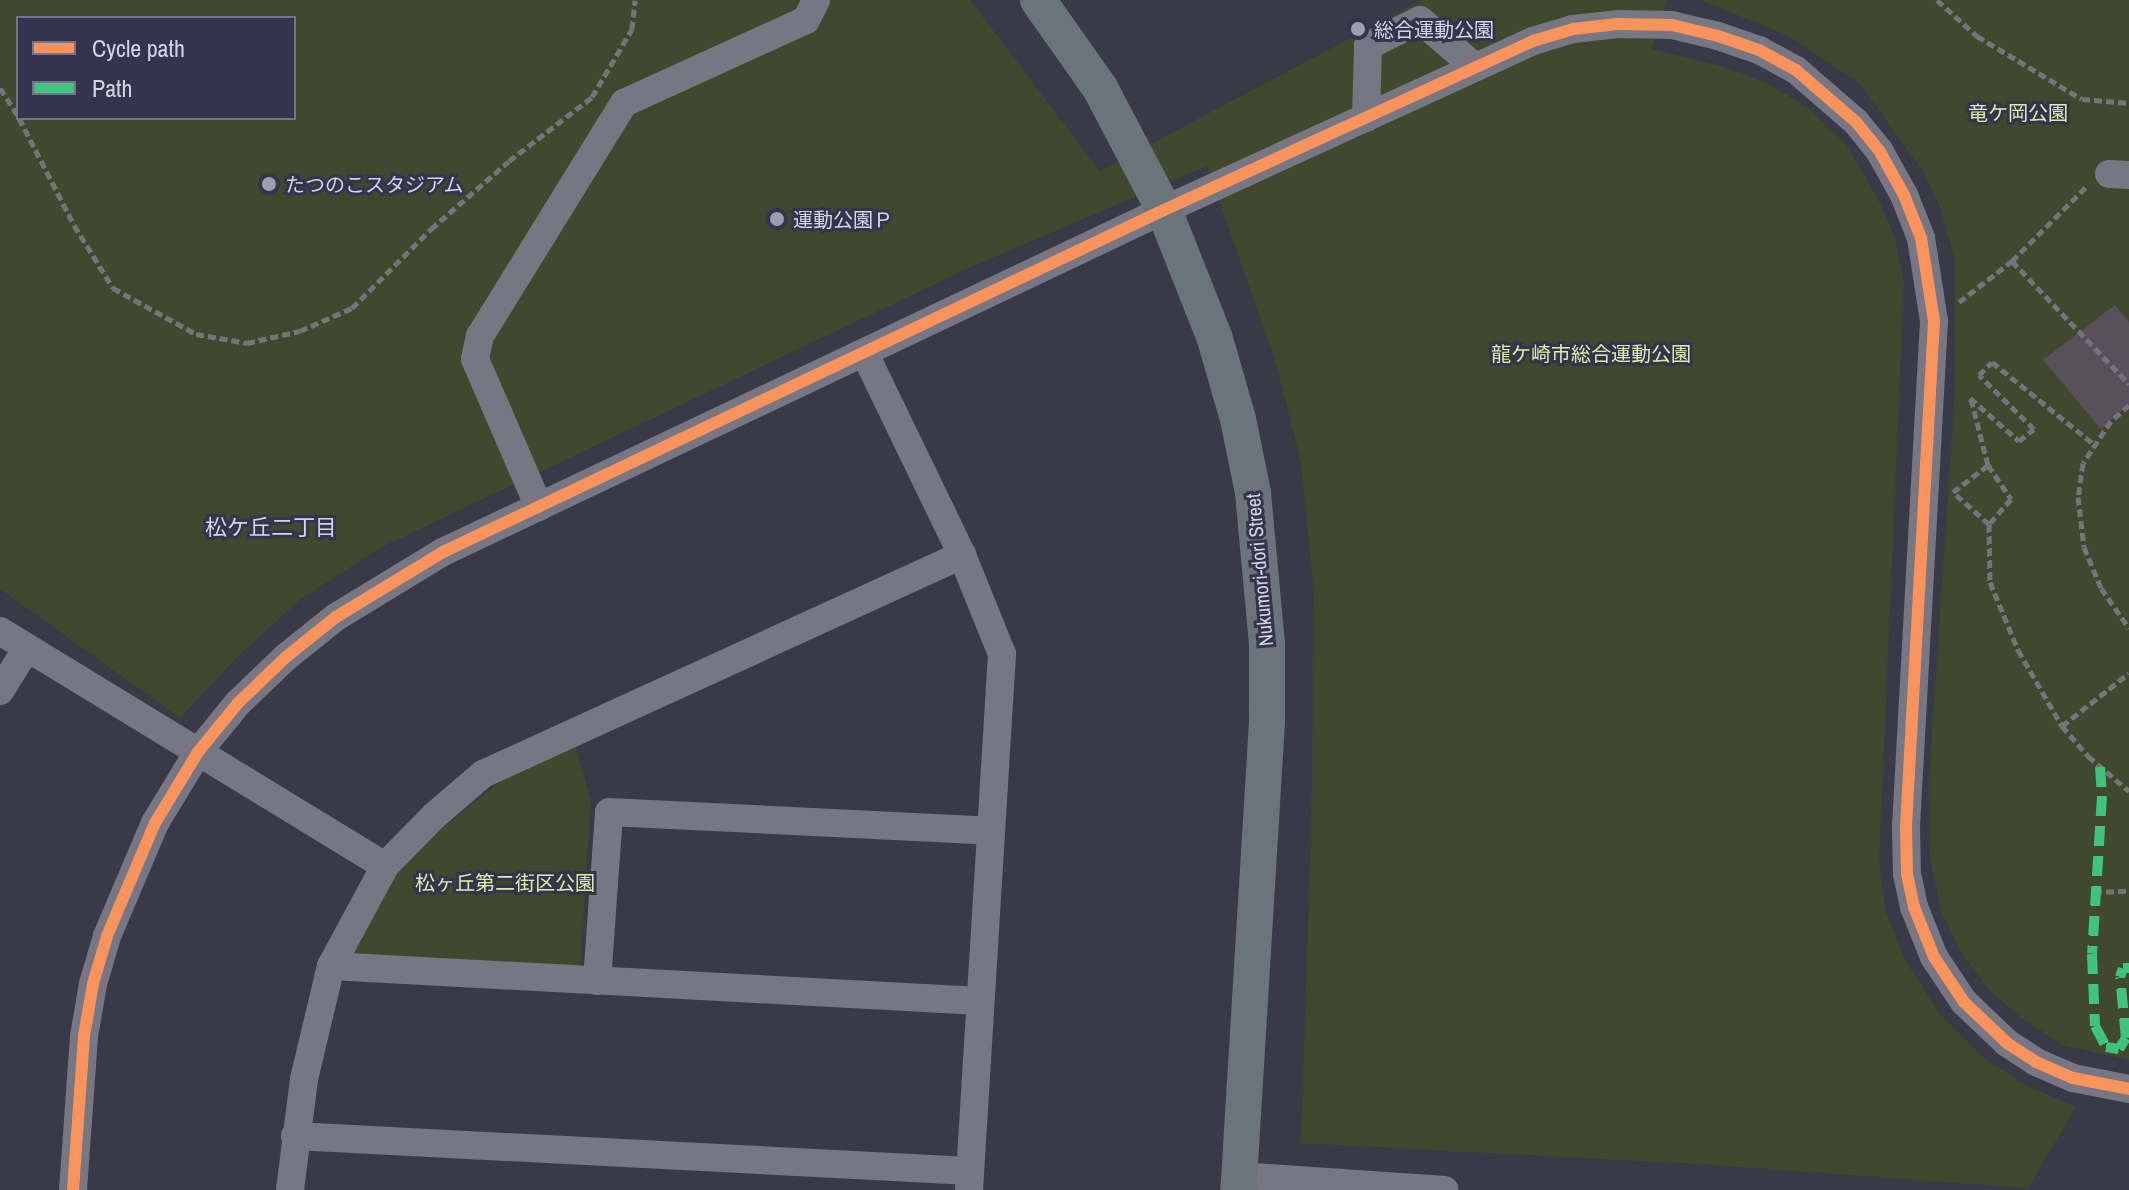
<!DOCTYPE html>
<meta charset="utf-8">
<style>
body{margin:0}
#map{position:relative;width:2129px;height:1190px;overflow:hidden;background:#3a3948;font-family:"Archivo Narrow","Noto Sans JP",sans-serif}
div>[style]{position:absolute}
.green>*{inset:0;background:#40492d}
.building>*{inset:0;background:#59505b}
.path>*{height:5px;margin-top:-2.5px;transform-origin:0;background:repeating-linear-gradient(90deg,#75747e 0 8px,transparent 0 12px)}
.minor>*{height:28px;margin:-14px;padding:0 14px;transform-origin:14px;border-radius:14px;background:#777683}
.major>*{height:36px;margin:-18px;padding:0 18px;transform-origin:18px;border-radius:18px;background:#6b747a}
.quiet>*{height:10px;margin-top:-5px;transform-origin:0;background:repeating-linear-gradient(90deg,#40c37c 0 20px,transparent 0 30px)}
.cycleway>*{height:12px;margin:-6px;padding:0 6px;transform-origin:6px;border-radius:6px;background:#f8935d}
.dots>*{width:22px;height:22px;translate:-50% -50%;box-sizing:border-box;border:4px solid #35334e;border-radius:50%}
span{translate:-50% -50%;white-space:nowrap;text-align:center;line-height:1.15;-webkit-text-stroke:6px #35334e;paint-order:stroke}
.poi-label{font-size:20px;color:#d5d4e6}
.left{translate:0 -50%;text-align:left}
.park-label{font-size:20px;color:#d9efa5}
.street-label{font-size:20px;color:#d5d4e6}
.neighbourhood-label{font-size:22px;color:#d5d4e6}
.legend{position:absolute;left:16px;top:16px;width:280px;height:104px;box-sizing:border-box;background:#35334e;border:2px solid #75738b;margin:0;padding:10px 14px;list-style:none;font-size:24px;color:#d5d4e6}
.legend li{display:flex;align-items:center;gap:16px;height:40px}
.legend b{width:40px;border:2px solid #75738b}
</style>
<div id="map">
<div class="green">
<i style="clip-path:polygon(evenodd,0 0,970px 0,1100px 171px,1422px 0,1667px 0,1651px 49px,1721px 66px,1769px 84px,1808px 108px,1846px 144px,1879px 201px,1895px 238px,1904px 282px,1879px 862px,1885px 909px,1905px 960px,1939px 1013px,1985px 1059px,2026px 1085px,2076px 1107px,2028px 1188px,1699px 1164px,1301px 1143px,1311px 833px,1314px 595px,1301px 463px,1275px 360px,1207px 166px,971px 267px,380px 548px,301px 599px,239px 655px,180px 718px,0 589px,0 0,18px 18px,294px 18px,294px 118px,18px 118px,18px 18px)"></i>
<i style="clip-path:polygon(1700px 0,2129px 0,2129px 1060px,2063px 1045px,2020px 1017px,1988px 989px,1961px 952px,1942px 913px,1930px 859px,1929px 780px,1955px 389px,1955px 262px,1941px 210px,1925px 174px,1860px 84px,1787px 35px)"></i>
<i style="clip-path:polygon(575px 745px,591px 800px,580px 966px,351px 953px,393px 879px,438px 832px,500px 782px)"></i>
</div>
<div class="building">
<i style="clip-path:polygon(2115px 305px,2129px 322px,2129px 404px,2101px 429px,2043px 360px)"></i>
</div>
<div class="path">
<i style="left:1937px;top:0;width:54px;rotate:42deg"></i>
<i style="left:1977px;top:36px;width:122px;rotate:31deg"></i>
<i style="left:2082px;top:99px;width:47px;rotate:4.9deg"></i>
<i style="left:0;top:88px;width:33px;rotate:57deg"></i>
<i style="left:19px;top:118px;width:120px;rotate:62.8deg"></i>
<i style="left:74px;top:225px;width:74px;rotate:58.2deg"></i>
<i style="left:113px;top:288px;width:95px;rotate:29deg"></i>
<i style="left:196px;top:334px;width:52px;rotate:10deg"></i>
<i style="left:247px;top:343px;width:54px;rotate:-12.8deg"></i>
<i style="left:300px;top:331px;width:57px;rotate:-23.9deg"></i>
<i style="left:352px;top:308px;width:112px;rotate:-45deg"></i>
<i style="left:431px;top:229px;width:103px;rotate:-41.1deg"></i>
<i style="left:509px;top:161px;width:105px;rotate:-37.6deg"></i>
<i style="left:592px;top:97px;width:79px;rotate:-59.5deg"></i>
<i style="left:632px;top:29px;width:29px;rotate:-84deg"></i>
<i style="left:2012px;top:261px;width:170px;rotate:46.4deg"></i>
<i style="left:1959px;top:302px;width:67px;rotate:-37.7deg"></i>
<i style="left:2012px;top:261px;width:107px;rotate:-45deg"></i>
<i style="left:1970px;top:398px;width:65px;rotate:41.3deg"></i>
<i style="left:2019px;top:441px;width:19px;rotate:-39deg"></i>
<i style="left:2034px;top:429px;width:77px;rotate:-135.5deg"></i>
<i style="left:1979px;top:375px;width:18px;rotate:-45deg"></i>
<i style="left:1992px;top:362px;width:132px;rotate:38.9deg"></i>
<i style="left:1971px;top:399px;width:68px;rotate:75.6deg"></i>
<i style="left:2129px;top:405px;width:24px;rotate:138deg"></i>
<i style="left:2111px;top:421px;width:50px;rotate:123.7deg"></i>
<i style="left:2083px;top:463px;width:34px;rotate:98deg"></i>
<i style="left:2078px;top:497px;width:50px;rotate:83.2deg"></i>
<i style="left:2084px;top:547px;width:44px;rotate:67.5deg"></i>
<i style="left:2101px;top:588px;width:49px;rotate:55deg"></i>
<i style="left:1989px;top:524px;width:48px;rotate:-138.4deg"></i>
<i style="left:1953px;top:492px;width:44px;rotate:-37.6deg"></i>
<i style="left:1988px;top:465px;width:41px;rotate:55.9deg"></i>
<i style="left:2011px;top:499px;width:33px;rotate:131deg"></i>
<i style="left:1989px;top:524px;width:58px;rotate:89deg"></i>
<i style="left:1990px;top:582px;width:74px;rotate:67.6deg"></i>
<i style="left:2018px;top:650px;width:88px;rotate:59.9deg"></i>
<i style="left:2062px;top:726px;width:40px;rotate:49deg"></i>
<i style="left:2088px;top:756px;width:54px;rotate:40.5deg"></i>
<i style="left:2062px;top:726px;width:85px;rotate:-38.3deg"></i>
<i style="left:2094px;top:892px;width:35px;rotate:-2deg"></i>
</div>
<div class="minor">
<i style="left:1366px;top:118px;width:72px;rotate:-88.4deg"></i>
<i style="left:1368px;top:46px;width:58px;rotate:-26.6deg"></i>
<i style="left:1420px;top:20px;width:72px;rotate:40.5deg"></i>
<i style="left:2109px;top:174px;width:20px;rotate:3deg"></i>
<i style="left:865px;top:354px;width:223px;rotate:64.2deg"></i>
<i style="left:962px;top:555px;width:107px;rotate:68deg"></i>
<i style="left:1002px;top:654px;width:537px;rotate:93.52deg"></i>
<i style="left:539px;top:507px;width:161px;rotate:-113.4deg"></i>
<i style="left:475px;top:359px;width:24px;rotate:-78deg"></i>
<i style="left:480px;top:336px;width:274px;rotate:-58.3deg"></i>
<i style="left:624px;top:103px;width:200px;rotate:-24.5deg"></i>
<i style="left:806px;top:20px;width:22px;rotate:-63deg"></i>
<i style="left:0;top:631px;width:451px;rotate:31.4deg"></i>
<i style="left:0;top:691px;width:51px;rotate:-57.9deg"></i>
<i style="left:331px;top:966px;width:650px;rotate:3.09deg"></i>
<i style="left:597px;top:981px;width:169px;rotate:-85.9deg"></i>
<i style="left:609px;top:812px;width:382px;rotate:2.8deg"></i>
<i style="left:295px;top:1136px;width:676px;rotate:2.97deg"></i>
<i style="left:1239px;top:1176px;width:206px;rotate:3.9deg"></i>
<i style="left:73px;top:1190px;width:154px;rotate:-85.9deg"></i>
<i style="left:84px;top:1036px;width:53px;rotate:-80.2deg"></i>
<i style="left:93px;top:984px;width:50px;rotate:-73.7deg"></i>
<i style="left:107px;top:936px;width:123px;rotate:-67deg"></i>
<i style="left:155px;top:823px;width:83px;rotate:-58.8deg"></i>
<i style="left:198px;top:752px;width:63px;rotate:-50.8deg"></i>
<i style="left:238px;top:703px;width:66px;rotate:-43.8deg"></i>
<i style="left:286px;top:657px;width:64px;rotate:-38.7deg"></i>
<i style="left:336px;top:617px;width:125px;rotate:-31.3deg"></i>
<i style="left:443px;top:552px;width:798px;rotate:-25.38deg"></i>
<i style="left:1164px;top:210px;width:406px;rotate:-24.6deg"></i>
<i style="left:1533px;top:41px;width:42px;rotate:-16.7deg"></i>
<i style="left:1573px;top:29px;width:45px;rotate:-6.3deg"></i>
<i style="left:1618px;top:24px;width:54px;rotate:1.1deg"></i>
<i style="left:1672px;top:25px;width:47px;rotate:13.4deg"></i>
<i style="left:1718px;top:36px;width:43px;rotate:18.9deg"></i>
<i style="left:1759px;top:50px;width:42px;rotate:28.4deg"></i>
<i style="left:1796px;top:70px;width:79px;rotate:40.9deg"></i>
<i style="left:1856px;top:122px;width:38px;rotate:51deg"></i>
<i style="left:1880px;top:152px;width:49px;rotate:60.8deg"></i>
<i style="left:1904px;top:195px;width:46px;rotate:68.4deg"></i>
<i style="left:1921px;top:238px;width:84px;rotate:81.1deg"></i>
<i style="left:1934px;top:321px;width:506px;rotate:93.17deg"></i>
<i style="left:1906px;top:826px;width:48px;rotate:88.8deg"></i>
<i style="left:1907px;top:874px;width:34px;rotate:78deg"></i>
<i style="left:1914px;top:907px;width:54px;rotate:68.2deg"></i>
<i style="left:1934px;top:957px;width:54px;rotate:56.3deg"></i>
<i style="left:1964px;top:1002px;width:59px;rotate:43.6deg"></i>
<i style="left:2007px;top:1043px;width:35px;rotate:33deg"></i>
<i style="left:2036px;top:1062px;width:40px;rotate:23.4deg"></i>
<i style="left:2073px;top:1078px;width:57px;rotate:11.1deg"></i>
<i style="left:290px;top:1190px;width:112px;rotate:-82.8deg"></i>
<i style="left:304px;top:1079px;width:116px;rotate:-76.6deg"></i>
<i style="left:331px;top:966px;width:114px;rotate:-61.6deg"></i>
<i style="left:385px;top:866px;width:70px;rotate:-45.6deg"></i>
<i style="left:434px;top:816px;width:65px;rotate:-40.6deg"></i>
<i style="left:483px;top:774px;width:527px;rotate:-24.57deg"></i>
</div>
<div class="major">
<i style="left:1038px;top:0;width:108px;rotate:54.8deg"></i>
<i style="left:1100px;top:88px;width:138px;rotate:62.3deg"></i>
<i style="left:1164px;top:210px;width:139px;rotate:68.4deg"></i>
<i style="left:1215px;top:339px;width:83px;rotate:74deg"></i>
<i style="left:1238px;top:419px;width:76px;rotate:78.5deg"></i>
<i style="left:1253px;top:493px;width:152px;rotate:84.7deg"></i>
<i style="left:1267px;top:644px;width:78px;rotate:90deg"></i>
<i style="left:1267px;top:722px;width:469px;rotate:93.5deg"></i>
</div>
<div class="quiet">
<i style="left:2100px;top:767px;width:29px;rotate:86deg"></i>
<i style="left:2102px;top:796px;width:158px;rotate:93.6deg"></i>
<i style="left:2092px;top:954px;width:72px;rotate:87.6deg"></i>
<i style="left:2095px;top:1026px;width:24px;rotate:62deg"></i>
<i style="left:2106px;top:1047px;width:13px;rotate:9deg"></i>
<i style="left:2119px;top:1049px;width:13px;rotate:-58deg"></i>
<i style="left:2126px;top:1038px;width:61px;rotate:-95.6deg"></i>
<i style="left:2120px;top:977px;width:9px;rotate:-72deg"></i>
<i style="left:2123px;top:968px;width:6px"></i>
</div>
<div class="cycleway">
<i style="left:73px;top:1190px;width:154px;rotate:-85.9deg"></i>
<i style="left:84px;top:1036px;width:53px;rotate:-80.2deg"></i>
<i style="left:93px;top:984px;width:50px;rotate:-73.7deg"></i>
<i style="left:107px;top:936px;width:123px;rotate:-67deg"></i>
<i style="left:155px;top:823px;width:83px;rotate:-58.8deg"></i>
<i style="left:198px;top:752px;width:63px;rotate:-50.8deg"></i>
<i style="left:238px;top:703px;width:66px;rotate:-43.8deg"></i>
<i style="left:286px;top:657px;width:64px;rotate:-38.7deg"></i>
<i style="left:336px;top:617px;width:125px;rotate:-31.3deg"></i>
<i style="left:443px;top:552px;width:798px;rotate:-25.38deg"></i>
<i style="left:1164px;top:210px;width:406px;rotate:-24.6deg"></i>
<i style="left:1533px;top:41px;width:42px;rotate:-16.7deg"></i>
<i style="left:1573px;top:29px;width:45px;rotate:-6.3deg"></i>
<i style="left:1618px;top:24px;width:54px;rotate:1.1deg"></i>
<i style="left:1672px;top:25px;width:47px;rotate:13.4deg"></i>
<i style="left:1718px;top:36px;width:43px;rotate:18.9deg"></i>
<i style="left:1759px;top:50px;width:42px;rotate:28.4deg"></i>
<i style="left:1796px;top:70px;width:79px;rotate:40.9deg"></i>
<i style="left:1856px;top:122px;width:38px;rotate:51deg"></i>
<i style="left:1880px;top:152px;width:49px;rotate:60.8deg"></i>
<i style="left:1904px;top:195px;width:46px;rotate:68.4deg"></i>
<i style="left:1921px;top:238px;width:84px;rotate:81.1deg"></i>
<i style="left:1934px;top:321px;width:506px;rotate:93.17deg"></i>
<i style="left:1906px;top:826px;width:48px;rotate:88.8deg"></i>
<i style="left:1907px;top:874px;width:34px;rotate:78deg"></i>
<i style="left:1914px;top:907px;width:54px;rotate:68.2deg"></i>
<i style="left:1934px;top:957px;width:54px;rotate:56.3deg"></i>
<i style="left:1964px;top:1002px;width:59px;rotate:43.6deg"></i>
<i style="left:2007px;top:1043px;width:35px;rotate:33deg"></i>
<i style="left:2036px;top:1062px;width:40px;rotate:23.4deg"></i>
<i style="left:2073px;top:1078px;width:57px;rotate:11.1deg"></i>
</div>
<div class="dots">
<i style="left:1358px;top:29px;background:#9f9eaf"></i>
<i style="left:269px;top:184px;background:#9f9eaf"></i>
<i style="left:777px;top:219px;background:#9f9eaf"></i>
</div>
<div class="poi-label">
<span class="left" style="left:1374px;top:29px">総合運動公園</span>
<span class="left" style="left:285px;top:184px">たつのこスタジアム</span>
<span class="left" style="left:793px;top:219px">運動公園Ｐ</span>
</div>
<div class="park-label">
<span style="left:2018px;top:112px">竜ケ岡公園</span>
<span style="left:1591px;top:353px">龍ケ崎市総合運動公園</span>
<span style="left:505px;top:882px">松ヶ丘第二街区公園</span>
</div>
<div class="street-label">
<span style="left:1259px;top:570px;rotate:-95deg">Nukumori-dori Street</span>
</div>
<div class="neighbourhood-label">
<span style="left:271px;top:528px">松ケ丘二丁目</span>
</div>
<ul class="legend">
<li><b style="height:10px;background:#f8935d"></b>Cycle path</li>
<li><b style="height:10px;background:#40c37c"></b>Path</li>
</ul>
</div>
